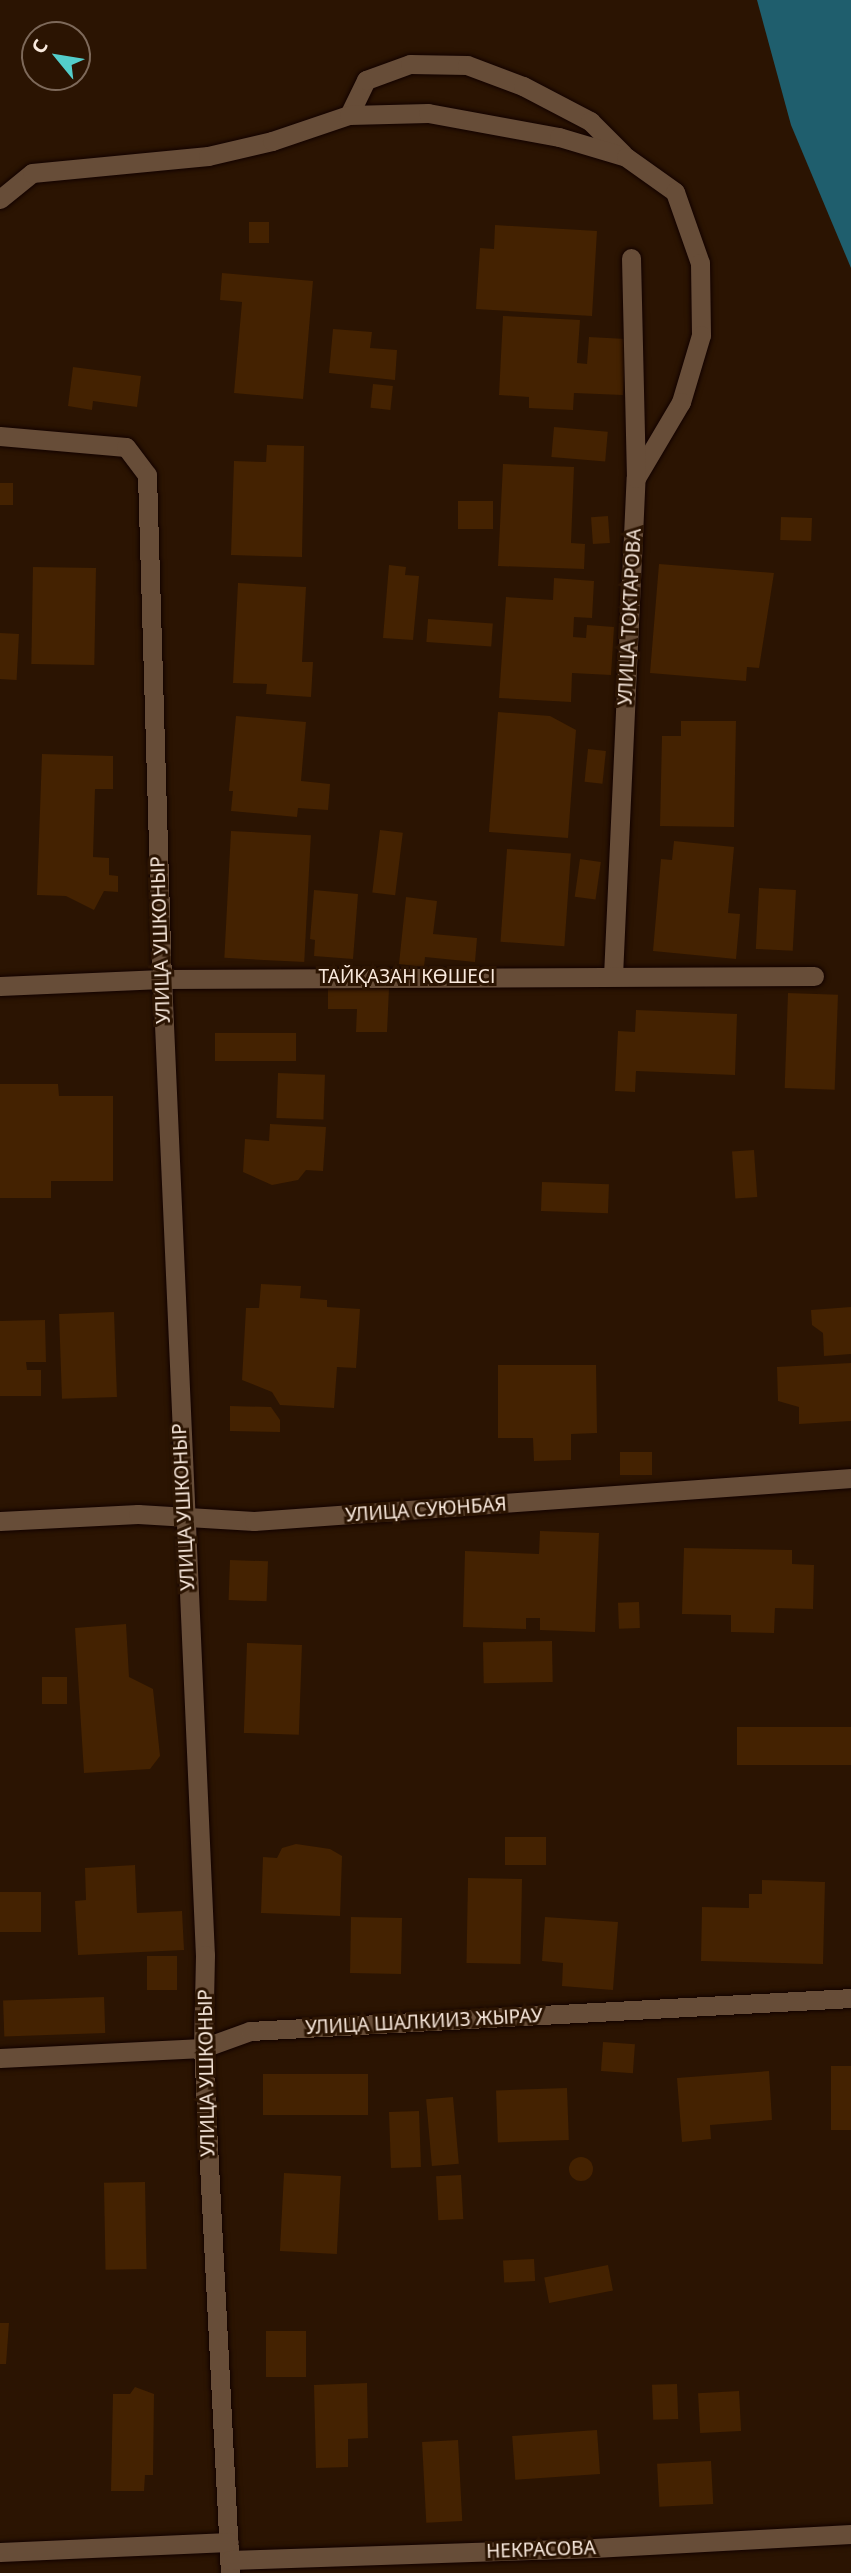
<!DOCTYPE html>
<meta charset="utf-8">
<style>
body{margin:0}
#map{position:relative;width:851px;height:2573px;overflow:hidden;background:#2b1402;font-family:"Noto Sans",sans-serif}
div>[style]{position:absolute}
.water>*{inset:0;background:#1f5e6d}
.building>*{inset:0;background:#442201;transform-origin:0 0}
.round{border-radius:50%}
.roads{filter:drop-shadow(0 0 2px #120200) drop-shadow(0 0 2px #120200)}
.minor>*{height:19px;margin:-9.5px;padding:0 9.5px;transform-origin:9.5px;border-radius:9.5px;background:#674d38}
span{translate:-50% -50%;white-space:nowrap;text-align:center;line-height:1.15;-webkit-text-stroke:6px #2b1402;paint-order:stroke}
.street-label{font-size:19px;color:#f9e9dd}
.north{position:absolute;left:21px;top:21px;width:70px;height:70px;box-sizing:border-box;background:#2b1402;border:2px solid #7d695a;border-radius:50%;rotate:300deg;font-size:19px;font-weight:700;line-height:28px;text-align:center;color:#f9e9dd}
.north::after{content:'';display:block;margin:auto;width:24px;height:32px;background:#53cdca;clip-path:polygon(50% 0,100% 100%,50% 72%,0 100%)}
</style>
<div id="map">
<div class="water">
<i style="clip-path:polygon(757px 0,851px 0,851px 268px,791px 125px)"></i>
</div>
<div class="building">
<i style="left:249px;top:222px;width:20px;height:21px"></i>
<i style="clip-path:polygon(495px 225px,597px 231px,592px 316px,476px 309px,480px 248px,494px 249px)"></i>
<i style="clip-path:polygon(222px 273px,313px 281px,303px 399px,234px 393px,242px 302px,220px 300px)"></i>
<i style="clip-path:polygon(503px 316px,580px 320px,577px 363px,587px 364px,589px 337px,626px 339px,623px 395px,574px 393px,573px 410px,529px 408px,529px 397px,499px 395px)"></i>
<i style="clip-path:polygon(333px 329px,372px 332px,370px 348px,397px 350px,395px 380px,329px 373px)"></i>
<i style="clip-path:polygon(73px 367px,141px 376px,137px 407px,93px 401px,92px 410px,68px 406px)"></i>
<i style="left:373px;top:384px;width:20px;height:24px;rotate:6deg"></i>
<i style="left:554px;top:427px;width:54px;height:30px;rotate:5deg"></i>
<i style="clip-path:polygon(267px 445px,304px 446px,302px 557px,231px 555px,234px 461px,266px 462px)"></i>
<i style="clip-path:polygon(503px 464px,574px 467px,571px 543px,585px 544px,584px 569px,498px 566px)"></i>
<i style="left:0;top:483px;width:13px;height:22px"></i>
<i style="left:458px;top:501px;width:35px;height:28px"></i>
<i style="left:608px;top:516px;width:27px;height:17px;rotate:86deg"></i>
<i style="left:781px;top:517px;width:31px;height:23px;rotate:2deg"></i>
<i style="clip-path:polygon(659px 564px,774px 573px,759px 668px,747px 667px,746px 681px,650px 673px)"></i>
<i style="clip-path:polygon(389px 565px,406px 567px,405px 575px,419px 576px,413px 640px,383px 638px)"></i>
<i style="left:33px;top:567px;width:63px;height:97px;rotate:1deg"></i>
<i style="clip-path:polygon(554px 578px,594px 581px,592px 618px,574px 617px,573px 637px,586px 638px,587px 625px,614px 627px,611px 675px,572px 673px,571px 702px,499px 698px,506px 597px,553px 600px)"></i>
<i style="clip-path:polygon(238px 583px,306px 587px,302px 662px,313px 662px,311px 697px,266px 694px,267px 684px,233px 683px)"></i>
<i style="left:428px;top:619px;width:65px;height:23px;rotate:4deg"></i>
<i style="left:0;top:633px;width:19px;height:46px;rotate:3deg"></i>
<i style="clip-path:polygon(498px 712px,550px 716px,576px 730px,568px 838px,489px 832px)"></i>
<i style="clip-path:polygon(236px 716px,306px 722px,301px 781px,330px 784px,328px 810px,298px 808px,297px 817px,231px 811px,233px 791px,229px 791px)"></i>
<i style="clip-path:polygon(681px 721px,736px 721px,734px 827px,660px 826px,662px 736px,681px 736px)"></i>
<i style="left:588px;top:749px;width:18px;height:33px;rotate:6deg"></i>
<i style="clip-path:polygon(42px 754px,113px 756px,113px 789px,95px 789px,93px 857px,109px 858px,109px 875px,118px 876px,118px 892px,104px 891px,94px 910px,66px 896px,37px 895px)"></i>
<i style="left:380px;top:830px;width:23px;height:63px;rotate:7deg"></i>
<i style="left:231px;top:831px;width:80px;height:127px;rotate:3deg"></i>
<i style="clip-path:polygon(674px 841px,734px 847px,728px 913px,740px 914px,736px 959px,653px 951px,661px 859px,672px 860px)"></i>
<i style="left:507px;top:849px;width:64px;height:93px;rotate:4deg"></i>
<i style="left:580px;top:859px;width:21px;height:38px;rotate:8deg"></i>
<i style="left:759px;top:888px;width:37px;height:61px;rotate:3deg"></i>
<i style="clip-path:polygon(314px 890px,358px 894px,353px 959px,314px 956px,315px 940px,310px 939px)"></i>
<i style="clip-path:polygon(406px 897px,437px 901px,433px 934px,477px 938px,475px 962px,425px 957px,424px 967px,399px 964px)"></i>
<i style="clip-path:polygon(328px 987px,389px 988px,387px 1032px,356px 1032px,357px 1009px,328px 1009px)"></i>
<i style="left:788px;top:993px;width:50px;height:95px;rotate:2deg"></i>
<i style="clip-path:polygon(636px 1010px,737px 1014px,735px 1075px,636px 1071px,635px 1092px,615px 1091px,618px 1031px,635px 1032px)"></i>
<i style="left:296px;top:1033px;width:28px;height:81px;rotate:90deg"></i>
<i style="left:278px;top:1073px;width:47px;height:45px;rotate:2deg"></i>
<i style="clip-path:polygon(0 1084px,58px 1084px,59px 1096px,113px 1096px,113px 1181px,51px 1181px,51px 1198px,0 1198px)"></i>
<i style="clip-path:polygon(270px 1124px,326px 1127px,323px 1171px,306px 1170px,298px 1180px,272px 1185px,243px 1172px,245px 1139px,269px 1141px)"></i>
<i style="left:754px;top:1150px;width:47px;height:22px;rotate:86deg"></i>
<i style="left:542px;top:1182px;width:67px;height:29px;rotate:2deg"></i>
<i style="clip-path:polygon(261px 1284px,301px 1286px,300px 1298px,327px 1300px,327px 1307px,360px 1309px,356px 1368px,337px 1367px,334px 1408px,280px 1405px,272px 1392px,242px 1380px,246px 1308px,259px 1308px)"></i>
<i style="clip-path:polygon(851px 1307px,851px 1354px,824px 1356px,823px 1333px,812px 1325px,811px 1310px)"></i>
<i style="left:114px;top:1312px;width:85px;height:55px;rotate:88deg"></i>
<i style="clip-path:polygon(45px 1320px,46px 1362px,26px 1362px,27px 1370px,41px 1370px,41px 1396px,0 1396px,0 1321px)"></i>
<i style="clip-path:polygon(851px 1363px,851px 1421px,799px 1424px,799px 1407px,778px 1401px,777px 1367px)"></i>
<i style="clip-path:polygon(498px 1365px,596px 1365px,597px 1433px,571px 1434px,571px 1460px,534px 1461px,533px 1438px,498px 1438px)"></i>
<i style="clip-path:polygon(230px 1406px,271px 1407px,280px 1420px,280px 1432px,230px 1431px)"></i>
<i style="left:620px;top:1452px;width:32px;height:23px"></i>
<i style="clip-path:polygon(540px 1531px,599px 1533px,595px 1632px,540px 1630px,540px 1618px,526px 1618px,526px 1629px,463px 1627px,465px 1551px,539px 1554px)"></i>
<i style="clip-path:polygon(684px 1548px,792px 1550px,792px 1564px,814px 1565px,813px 1609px,775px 1608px,774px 1633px,731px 1632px,731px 1615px,682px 1614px)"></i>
<i style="left:230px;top:1560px;width:38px;height:40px;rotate:2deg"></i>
<i style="left:639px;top:1602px;width:26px;height:21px;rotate:88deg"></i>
<i style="clip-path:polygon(126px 1624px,129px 1677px,153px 1689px,160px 1756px,150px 1769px,84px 1773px,75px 1628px)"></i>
<i style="left:552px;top:1641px;width:41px;height:69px;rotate:89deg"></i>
<i style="left:247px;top:1643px;width:55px;height:90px;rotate:2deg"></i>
<i style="left:42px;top:1677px;width:25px;height:27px"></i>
<i style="left:851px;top:1727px;width:38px;height:114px;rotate:90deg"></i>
<i style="left:546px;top:1837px;width:28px;height:41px;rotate:90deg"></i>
<i style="clip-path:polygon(296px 1844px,330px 1849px,342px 1856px,340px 1916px,261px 1913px,263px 1857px,277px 1858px,282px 1848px)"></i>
<i style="clip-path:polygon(135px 1865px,137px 1913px,182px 1911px,184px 1950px,78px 1955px,75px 1901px,86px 1900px,85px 1868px)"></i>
<i style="left:468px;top:1878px;width:54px;height:85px;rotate:1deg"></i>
<i style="clip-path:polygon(762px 1880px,825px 1882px,823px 1964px,701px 1961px,702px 1907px,749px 1908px,749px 1894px,762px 1894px)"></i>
<i style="left:0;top:1892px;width:41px;height:40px"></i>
<i style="left:351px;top:1917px;width:51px;height:56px;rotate:1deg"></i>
<i style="clip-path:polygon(545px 1917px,618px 1922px,613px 1990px,562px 1986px,563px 1963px,542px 1961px)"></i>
<i style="left:147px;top:1956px;width:30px;height:34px"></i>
<i style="left:104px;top:1997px;width:36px;height:101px;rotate:88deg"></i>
<i style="left:603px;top:2042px;width:32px;height:29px;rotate:4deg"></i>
<i style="left:851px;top:2066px;width:64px;height:20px;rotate:90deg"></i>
<i style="clip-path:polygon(769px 2071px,772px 2120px,710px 2125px,711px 2139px,682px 2142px,677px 2078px)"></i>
<i style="left:368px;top:2074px;width:41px;height:105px;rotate:90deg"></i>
<i style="left:567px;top:2088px;width:52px;height:71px;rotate:88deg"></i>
<i style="left:453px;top:2097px;width:67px;height:27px;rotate:85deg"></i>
<i style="left:419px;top:2111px;width:56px;height:30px;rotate:88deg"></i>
<i class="round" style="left:569px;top:2157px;width:24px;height:24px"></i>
<i style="left:284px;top:2173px;width:57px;height:78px;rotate:3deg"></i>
<i style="left:461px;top:2175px;width:44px;height:25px;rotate:87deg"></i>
<i style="left:145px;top:2182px;width:87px;height:41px;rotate:89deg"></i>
<i style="left:534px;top:2259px;width:22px;height:31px;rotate:87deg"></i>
<i style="left:608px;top:2265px;width:26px;height:65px;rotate:79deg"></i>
<i style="clip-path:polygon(0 2323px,9px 2323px,6px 2364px,0 2364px)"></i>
<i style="left:266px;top:2331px;width:40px;height:46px"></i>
<i style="clip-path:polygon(367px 2383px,368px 2438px,348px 2439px,348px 2467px,316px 2468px,314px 2385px)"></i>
<i style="left:677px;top:2384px;width:35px;height:25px;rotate:88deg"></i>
<i style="clip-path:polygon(135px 2387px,154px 2394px,153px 2475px,145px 2475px,144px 2491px,111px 2491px,113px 2394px,130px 2394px)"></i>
<i style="left:739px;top:2391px;width:40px;height:41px;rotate:87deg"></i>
<i style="left:597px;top:2430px;width:44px;height:85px;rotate:86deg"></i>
<i style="left:458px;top:2440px;width:81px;height:36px;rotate:87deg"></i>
<i style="left:711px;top:2461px;width:43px;height:54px;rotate:87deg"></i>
</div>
<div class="roads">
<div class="minor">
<i style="left:349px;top:115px;width:39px;rotate:-64deg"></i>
<i style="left:366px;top:80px;width:47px;rotate:-20deg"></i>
<i style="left:410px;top:64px;width:57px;rotate:1deg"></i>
<i style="left:467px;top:65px;width:60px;rotate:20.6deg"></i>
<i style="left:523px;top:86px;width:76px;rotate:27.6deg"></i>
<i style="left:590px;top:121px;width:47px;rotate:45deg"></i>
<i style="left:0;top:199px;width:41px;rotate:-39.1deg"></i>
<i style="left:32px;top:173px;width:177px;rotate:-5.5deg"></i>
<i style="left:208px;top:156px;width:66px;rotate:-13.2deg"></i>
<i style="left:272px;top:141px;width:81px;rotate:-18.7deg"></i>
<i style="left:349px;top:115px;width:79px;rotate:-1.5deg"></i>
<i style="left:428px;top:113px;width:133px;rotate:10.4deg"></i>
<i style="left:559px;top:137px;width:70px;rotate:16.6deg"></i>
<i style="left:626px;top:157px;width:60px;rotate:35.5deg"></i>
<i style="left:675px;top:192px;width:75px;rotate:70.6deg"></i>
<i style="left:700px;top:263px;width:72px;rotate:89.2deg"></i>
<i style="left:701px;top:335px;width:70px;rotate:106.6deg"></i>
<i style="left:681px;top:402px;width:88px;rotate:120.6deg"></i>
<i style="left:0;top:436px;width:126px;rotate:5deg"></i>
<i style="left:126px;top:447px;width:35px;rotate:53deg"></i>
<i style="left:147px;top:475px;width:504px;rotate:88.3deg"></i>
<i style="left:162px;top:979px;width:977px;rotate:87.48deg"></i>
<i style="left:205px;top:1955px;width:93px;rotate:91.2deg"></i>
<i style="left:203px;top:2048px;width:526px;rotate:87.06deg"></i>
<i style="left:613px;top:976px;width:499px;rotate:-87.4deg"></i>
<i style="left:636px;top:478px;width:220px;rotate:-91.3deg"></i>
<i style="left:0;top:986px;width:162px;rotate:-2.5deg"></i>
<i style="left:162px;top:979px;width:652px;rotate:-0.26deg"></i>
<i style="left:0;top:1521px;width:138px;rotate:-2.9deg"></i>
<i style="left:138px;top:1514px;width:116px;rotate:3.5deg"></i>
<i style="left:254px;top:1521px;width:599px;rotate:-4.12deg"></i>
<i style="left:0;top:2058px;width:203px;rotate:-2.8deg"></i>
<i style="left:203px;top:2048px;width:50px;rotate:-19.9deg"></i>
<i style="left:250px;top:2031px;width:602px;rotate:-3.14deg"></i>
<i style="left:0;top:2552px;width:229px;rotate:-2.5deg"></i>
<i style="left:230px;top:2560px;width:364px;rotate:-1.9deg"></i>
<i style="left:594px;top:2548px;width:257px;rotate:-3.1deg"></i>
</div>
</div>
<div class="street-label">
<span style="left:630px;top:617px;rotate:-87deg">УЛИЦА ТОКТАРОВА</span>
<span style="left:161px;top:940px;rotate:-92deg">УЛИЦА УШКОНЫР</span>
<span style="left:407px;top:977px">ТАЙҚАЗАН КӨШЕСІ</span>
<span style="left:184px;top:1507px;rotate:-93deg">УЛИЦА УШКОНЫР</span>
<span style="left:426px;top:1510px;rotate:-4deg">УЛИЦА СУЮНБАЯ</span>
<span style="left:424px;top:2022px;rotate:-3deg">УЛИЦА ШАЛКИИЗ ЖЫРАУ</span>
<span style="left:207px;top:2073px;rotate:-91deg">УЛИЦА УШКОНЫР</span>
<span style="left:541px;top:2550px;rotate:-2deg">НЕКРАСОВА</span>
</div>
<div class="north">С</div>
</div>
